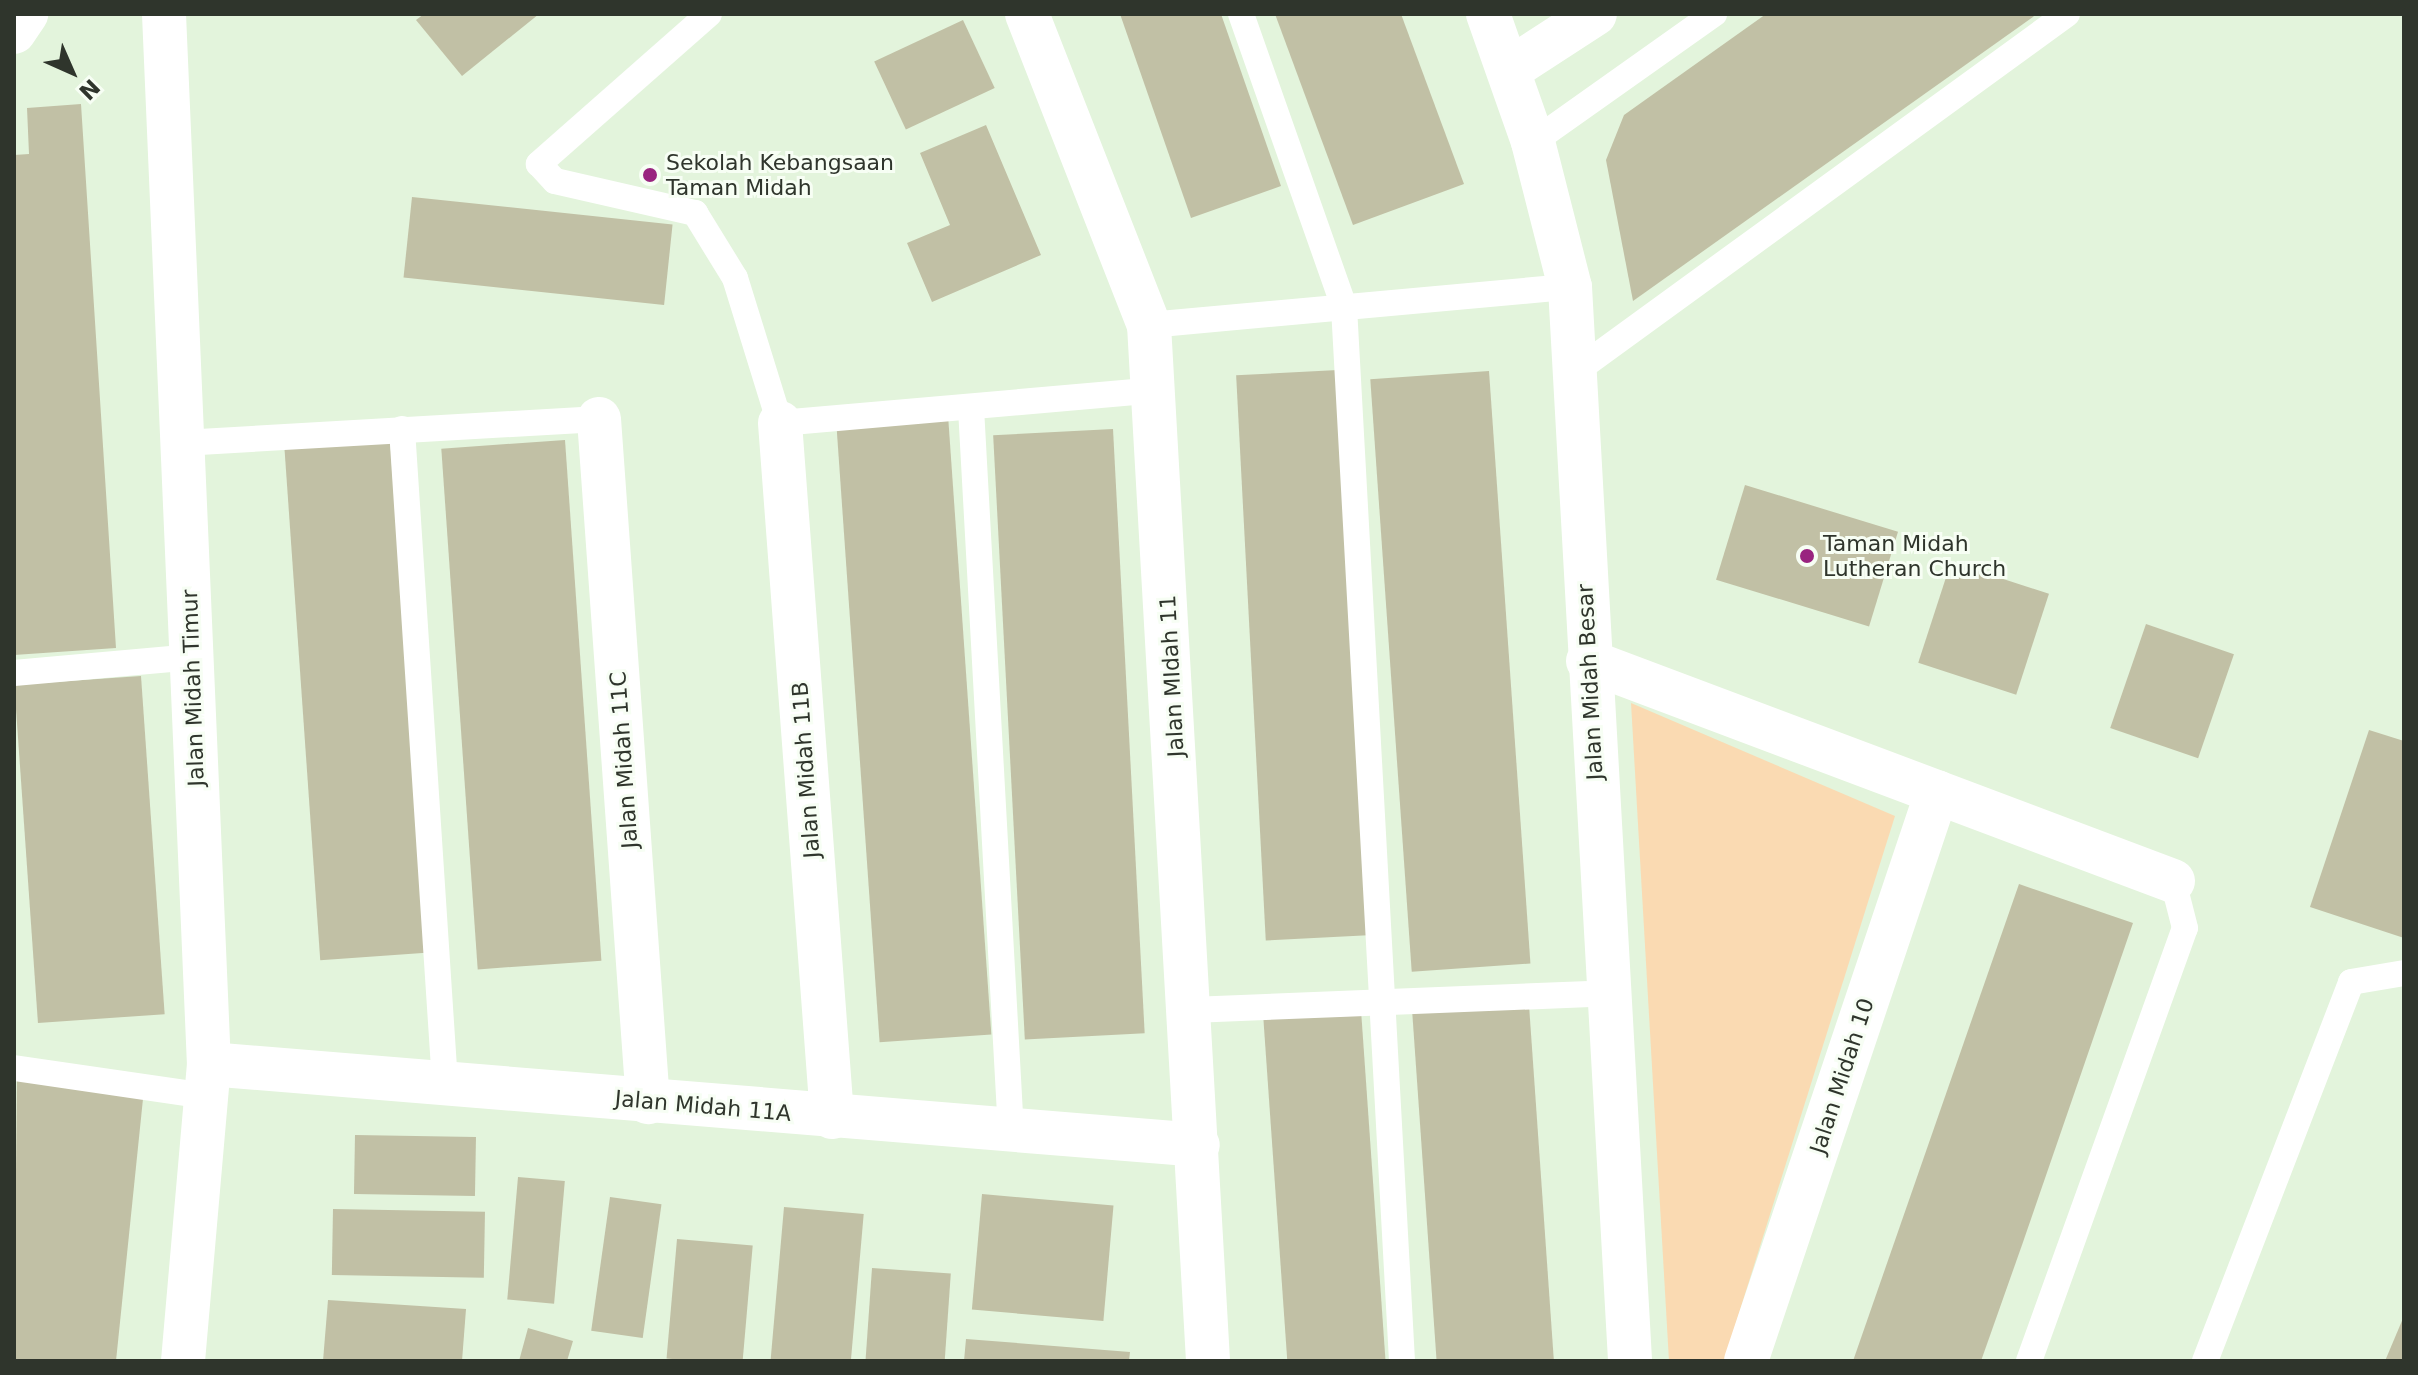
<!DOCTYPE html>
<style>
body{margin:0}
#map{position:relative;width:2418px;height:1375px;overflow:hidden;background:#e3f4dc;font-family:"DejaVu Sans",sans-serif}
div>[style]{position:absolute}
.green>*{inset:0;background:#fadab2}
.building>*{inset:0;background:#c1c0a5;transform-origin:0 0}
.service>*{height:26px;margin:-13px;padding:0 13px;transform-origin:13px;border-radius:13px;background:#fff}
.minor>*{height:44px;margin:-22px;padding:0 22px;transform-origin:22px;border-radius:22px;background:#fff}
.tertiary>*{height:44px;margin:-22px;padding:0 22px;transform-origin:22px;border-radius:22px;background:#fff}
.dots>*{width:22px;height:22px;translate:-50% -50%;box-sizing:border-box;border:4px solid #f7fef4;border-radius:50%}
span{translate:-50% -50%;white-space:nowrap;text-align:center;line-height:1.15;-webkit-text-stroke:6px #f7fef4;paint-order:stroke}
.poi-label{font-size:22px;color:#2f352c}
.left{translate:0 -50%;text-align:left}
.street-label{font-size:22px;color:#2f352c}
.frame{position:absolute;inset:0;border:16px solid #2f352c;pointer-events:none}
.north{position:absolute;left:32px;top:32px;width:80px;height:80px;-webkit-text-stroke:6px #f7fef4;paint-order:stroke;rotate:135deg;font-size:22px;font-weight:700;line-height:32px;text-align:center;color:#2f352c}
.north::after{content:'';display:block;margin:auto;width:28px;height:36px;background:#2f352c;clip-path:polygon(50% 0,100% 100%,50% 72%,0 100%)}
</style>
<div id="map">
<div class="green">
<i style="clip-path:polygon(1631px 703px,1895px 816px,1724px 1361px,1669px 1361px)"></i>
</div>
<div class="building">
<i style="clip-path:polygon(424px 14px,539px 14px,462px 76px,416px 20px)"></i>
<i style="clip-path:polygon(1120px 14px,1221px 14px,1281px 186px,1191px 218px)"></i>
<i style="clip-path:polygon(1275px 14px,1401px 14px,1464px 184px,1353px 225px)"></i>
<i style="clip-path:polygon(1766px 14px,2037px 14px,1633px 301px,1606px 160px,1624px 115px)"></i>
<i style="left:963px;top:20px;width:75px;height:98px;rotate:65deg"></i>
<i style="clip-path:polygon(81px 104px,116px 648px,14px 655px,14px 155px,29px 154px,27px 108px)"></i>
<i style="clip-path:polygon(986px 125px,1041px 255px,932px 302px,907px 243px,950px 225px,920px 153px)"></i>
<i style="left:412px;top:197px;width:262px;height:81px;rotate:6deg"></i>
<i style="left:1338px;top:370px;width:566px;height:102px;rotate:87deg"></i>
<i style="left:1489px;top:371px;width:594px;height:119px;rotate:86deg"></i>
<i style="left:948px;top:415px;width:621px;height:112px;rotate:86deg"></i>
<i style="left:1113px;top:429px;width:605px;height:120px;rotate:87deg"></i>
<i style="left:390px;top:438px;width:516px;height:106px;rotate:86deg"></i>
<i style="left:565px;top:440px;width:522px;height:124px;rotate:86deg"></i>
<i style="left:1745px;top:485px;width:160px;height:99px;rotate:17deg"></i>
<i style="left:1951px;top:562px;width:103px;height:106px;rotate:18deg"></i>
<i style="left:2146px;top:624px;width:93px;height:110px;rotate:19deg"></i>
<i style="left:141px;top:676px;width:339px;height:127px;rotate:86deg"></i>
<i style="clip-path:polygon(2369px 730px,2404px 741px,2404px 938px,2310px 907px)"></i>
<i style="clip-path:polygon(2019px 884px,2133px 923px,2022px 1245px,1981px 1361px,1853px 1361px)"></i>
<i style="left:1529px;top:1005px;width:357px;height:117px;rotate:86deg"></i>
<i style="left:1361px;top:1010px;width:352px;height:98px;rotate:86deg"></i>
<i style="clip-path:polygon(17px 1077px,144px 1089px,116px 1361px,14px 1361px)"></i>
<i style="left:355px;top:1135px;width:121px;height:59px;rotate:1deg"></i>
<i style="left:518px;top:1177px;width:47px;height:123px;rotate:5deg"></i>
<i style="left:982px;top:1194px;width:132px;height:116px;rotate:5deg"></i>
<i style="left:610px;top:1197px;width:52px;height:135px;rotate:8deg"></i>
<i style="left:784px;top:1207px;width:80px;height:155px;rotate:5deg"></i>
<i style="left:333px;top:1209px;width:152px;height:66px;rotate:1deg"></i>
<i style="left:677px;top:1239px;width:76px;height:120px;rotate:5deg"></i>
<i style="left:872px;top:1268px;width:79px;height:93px;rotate:4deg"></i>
<i style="clip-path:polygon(328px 1300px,466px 1309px,462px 1361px,323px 1361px)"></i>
<i style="clip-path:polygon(2404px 1316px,2404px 1361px,2385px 1361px)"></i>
<i style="clip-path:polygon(528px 1328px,573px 1341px,567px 1361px,519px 1361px)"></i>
<i style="clip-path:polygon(966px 1339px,1130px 1352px,1129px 1361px,964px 1361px)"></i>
</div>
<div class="service">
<i style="left:709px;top:14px;width:227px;rotate:138.6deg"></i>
<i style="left:539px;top:164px;width:23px;rotate:47deg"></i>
<i style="left:555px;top:181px;width:144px;rotate:12.9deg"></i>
<i style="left:695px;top:213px;width:76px;rotate:58.4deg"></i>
<i style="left:735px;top:278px;width:152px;rotate:72.8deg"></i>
<i style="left:780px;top:423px;width:376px;rotate:-5deg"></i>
<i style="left:1241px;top:14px;width:311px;rotate:70.6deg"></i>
<i style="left:1344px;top:307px;width:1056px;rotate:86.85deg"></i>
<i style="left:1533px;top:142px;width:222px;rotate:-35.3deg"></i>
<i style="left:1149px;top:325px;width:423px;rotate:-5.2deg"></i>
<i style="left:1572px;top:374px;width:612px;rotate:-36.03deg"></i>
<i style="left:971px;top:408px;width:725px;rotate:86.84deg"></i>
<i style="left:402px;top:429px;width:656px;rotate:86.24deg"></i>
<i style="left:182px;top:443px;width:418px;rotate:-3.3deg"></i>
<i style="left:14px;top:673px;width:180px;rotate:-5.1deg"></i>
<i style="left:1191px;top:1010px;width:418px;rotate:-2.3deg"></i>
<i style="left:14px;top:1068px;width:195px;rotate:8.3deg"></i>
<i style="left:2029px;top:1361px;width:460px;rotate:-70.2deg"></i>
<i style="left:2185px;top:928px;width:49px;rotate:-104.3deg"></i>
<i style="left:2205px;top:1361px;width:406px;rotate:-68.9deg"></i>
<i style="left:2351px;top:982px;width:54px;rotate:-9.6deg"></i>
</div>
<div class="minor">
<i style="left:164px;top:14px;width:1051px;rotate:87.55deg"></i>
<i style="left:209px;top:1064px;width:298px;rotate:95deg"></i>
<i style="left:1027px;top:14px;width:334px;rotate:68.6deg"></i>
<i style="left:1149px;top:325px;width:1038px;rotate:86.74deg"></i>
<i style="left:14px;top:32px;width:22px;rotate:-56deg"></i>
<i style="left:1510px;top:69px;width:101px;rotate:-32.9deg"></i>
<i style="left:599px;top:419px;width:685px;rotate:85.9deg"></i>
<i style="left:780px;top:423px;width:696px;rotate:85.71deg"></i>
<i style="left:1588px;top:661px;width:625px;rotate:20.61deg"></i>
<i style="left:209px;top:1064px;width:992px;rotate:4.68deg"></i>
<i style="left:1746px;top:1361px;width:600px;rotate:-71.44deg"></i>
</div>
<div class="tertiary">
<i style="left:1488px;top:14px;width:136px;rotate:70.6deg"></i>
<i style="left:1533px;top:142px;width:150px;rotate:75.7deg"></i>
<i style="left:1570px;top:287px;width:1076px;rotate:86.8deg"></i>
</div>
<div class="dots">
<i style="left:650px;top:175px;background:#99247f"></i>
<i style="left:1807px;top:556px;background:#99247f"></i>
</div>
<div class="poi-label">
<span class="left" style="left:666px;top:175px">Sekolah Kebangsaan<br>Taman Midah</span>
<span class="left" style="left:1823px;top:556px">Taman Midah<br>Lutheran Church</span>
</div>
<div class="street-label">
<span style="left:1172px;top:676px;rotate:-93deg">Jalan MIdah 11</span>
<span style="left:1590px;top:682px;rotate:-93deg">Jalan Midah Besar</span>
<span style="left:193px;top:688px;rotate:-92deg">Jalan Midah Timur</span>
<span style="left:624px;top:760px;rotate:-94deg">Jalan Midah 11C</span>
<span style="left:806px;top:770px;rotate:-94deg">Jalan Midah 11B</span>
<span style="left:1842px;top:1076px;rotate:-72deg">Jalan Midah 10</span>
<span style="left:703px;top:1106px;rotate:5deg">Jalan Midah 11A</span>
</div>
<div class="frame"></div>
<div class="north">N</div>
</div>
